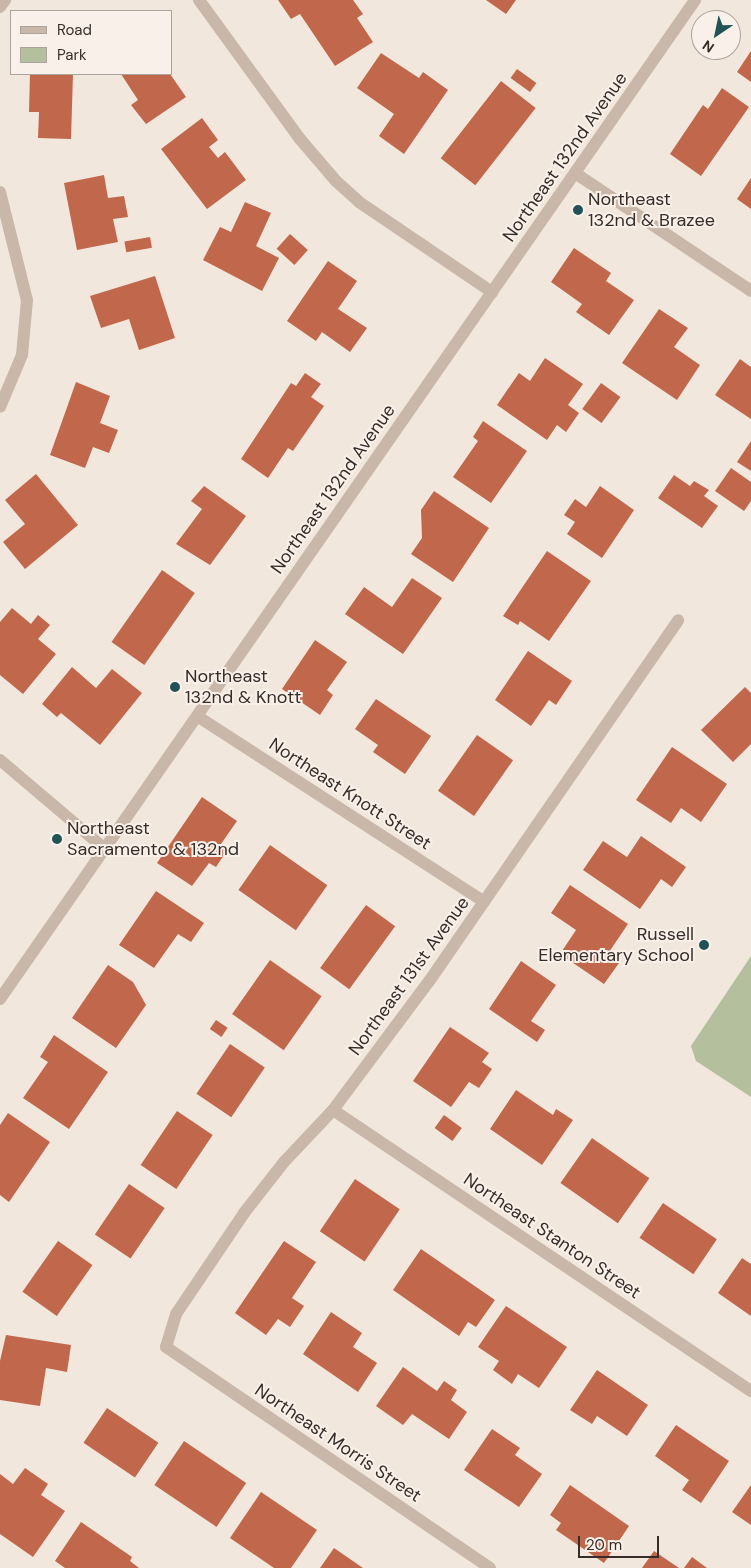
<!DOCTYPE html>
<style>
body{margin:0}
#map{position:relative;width:751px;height:1568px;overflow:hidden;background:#f1e7dc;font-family:"DM Sans",sans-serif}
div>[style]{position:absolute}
.green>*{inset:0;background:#b4bf9d}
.building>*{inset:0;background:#c1674b;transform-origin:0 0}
.street>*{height:12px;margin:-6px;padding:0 6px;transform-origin:6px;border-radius:6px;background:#c9b7a9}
.dots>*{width:14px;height:14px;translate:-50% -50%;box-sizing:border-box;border:2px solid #f9f1e9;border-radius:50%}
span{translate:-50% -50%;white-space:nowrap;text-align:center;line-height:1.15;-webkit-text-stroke:4px #f9f1e9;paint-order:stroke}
.street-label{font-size:18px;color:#362d28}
.poi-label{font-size:18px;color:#362d28}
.left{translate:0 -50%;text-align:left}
.right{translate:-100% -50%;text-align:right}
.legend{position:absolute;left:10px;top:10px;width:162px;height:65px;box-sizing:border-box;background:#f9f1e9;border:1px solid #aba39c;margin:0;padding:6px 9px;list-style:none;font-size:15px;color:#362d28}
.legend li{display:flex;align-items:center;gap:10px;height:25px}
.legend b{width:25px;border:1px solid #aba39c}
.north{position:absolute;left:691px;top:10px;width:50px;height:50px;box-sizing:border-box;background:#f9f1e9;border:1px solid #aba39c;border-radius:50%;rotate:214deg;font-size:14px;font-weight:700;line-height:20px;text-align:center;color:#362d28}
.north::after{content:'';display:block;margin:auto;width:18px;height:22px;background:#205356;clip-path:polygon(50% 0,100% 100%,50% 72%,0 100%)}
.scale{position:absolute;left:578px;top:1536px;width:81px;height:22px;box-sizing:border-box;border:2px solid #362d28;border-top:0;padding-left:6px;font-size:15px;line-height:18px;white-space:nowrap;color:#362d28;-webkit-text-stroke:4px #f9f1e9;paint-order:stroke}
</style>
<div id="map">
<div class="green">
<i style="clip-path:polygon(751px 956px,751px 1097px,696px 1061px,691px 1046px)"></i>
</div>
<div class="building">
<i style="clip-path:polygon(278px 0,353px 0,363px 14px,357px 18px,373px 42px,335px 66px,300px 14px,291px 19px)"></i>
<i style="clip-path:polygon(486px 0,516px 0,506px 14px)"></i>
<i style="clip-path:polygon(751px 51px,751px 82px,737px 72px)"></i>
<i style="clip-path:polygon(381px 53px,419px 78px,423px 72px,448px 90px,404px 154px,379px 136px,394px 114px,357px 88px)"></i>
<i style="left:517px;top:69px;width:24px;height:11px;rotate:36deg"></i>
<i style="clip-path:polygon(30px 74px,73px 74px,71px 139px,38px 138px,39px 112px,29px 112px)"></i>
<i style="clip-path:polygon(121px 74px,170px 74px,186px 97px,146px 124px,131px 105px,138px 100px)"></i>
<i style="left:501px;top:81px;width:44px;height:98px;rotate:38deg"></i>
<i style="clip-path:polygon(722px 88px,749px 107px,701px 176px,670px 154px,703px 105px,708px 109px)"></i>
<i style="clip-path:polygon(202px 118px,218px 140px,209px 147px,218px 158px,225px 152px,246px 180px,207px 209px,161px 149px)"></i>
<i style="clip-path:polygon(104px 175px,108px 198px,124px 196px,128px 217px,113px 219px,118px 242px,77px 250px,64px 183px)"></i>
<i style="clip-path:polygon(751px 178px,751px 209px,737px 199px)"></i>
<i style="clip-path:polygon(245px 202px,271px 213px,256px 246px,279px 258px,262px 291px,203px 260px,220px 227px,231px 232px)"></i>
<i style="left:290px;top:234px;width:24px;height:20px;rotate:42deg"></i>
<i style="left:150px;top:237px;width:11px;height:26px;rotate:80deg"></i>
<i style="clip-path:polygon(574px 248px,611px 273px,606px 281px,634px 300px,609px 335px,576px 312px,582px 304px,551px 282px)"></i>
<i style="clip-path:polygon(328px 261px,357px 281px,338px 309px,367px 328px,350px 352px,322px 332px,316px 341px,287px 321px)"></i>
<i style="clip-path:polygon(155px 276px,175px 338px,139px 350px,129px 319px,101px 328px,90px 296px)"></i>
<i style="clip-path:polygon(659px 309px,688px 328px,674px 347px,700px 365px,677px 400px,622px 363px)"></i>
<i style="clip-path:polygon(545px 358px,583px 384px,568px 405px,579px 413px,566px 432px,557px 425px,547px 440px,497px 405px,519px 373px,530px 381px)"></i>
<i style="clip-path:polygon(740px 359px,751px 367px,751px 419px,715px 395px)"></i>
<i style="clip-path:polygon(305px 373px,321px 384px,311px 397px,324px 406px,293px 451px,288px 448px,268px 478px,241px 459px,291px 383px,296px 386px)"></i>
<i style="clip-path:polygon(76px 382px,110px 396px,100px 423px,118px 430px,109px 453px,93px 447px,85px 468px,50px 455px)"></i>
<i style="left:601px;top:383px;width:24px;height:32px;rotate:36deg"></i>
<i style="clip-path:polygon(483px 421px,527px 451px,491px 503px,453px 477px,478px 441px,473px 437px)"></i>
<i style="clip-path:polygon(751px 441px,751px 471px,737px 462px)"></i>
<i style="clip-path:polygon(731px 468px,751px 482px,751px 501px,744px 511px,715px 491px)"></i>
<i style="clip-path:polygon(36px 474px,78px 525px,25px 569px,3px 542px,25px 524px,5px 500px)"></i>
<i style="clip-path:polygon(674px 475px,690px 486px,694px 481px,709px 490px,704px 496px,718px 506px,702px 528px,658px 498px)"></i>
<i style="clip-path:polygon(204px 486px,246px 516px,210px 565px,176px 544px,202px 509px,191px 501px)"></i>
<i style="clip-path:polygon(600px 486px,634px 510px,602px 558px,567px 534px,575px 522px,564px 515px,575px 499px,586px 507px)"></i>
<i style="clip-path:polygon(434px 491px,489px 528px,453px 582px,411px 554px,422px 538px,421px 510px)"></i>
<i style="clip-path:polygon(547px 551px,591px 581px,549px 641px,520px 621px,518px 625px,503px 616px)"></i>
<i style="left:162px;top:570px;width:40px;height:88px;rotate:35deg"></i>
<i style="clip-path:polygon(412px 578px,442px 598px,403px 654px,345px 614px,364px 587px,392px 607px)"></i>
<i style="clip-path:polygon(12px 608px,31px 624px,38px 615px,50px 625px,38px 639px,56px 654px,23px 694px,0 675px,0 622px)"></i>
<i style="clip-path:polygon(315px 640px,347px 662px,327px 690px,333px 695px,320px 715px,282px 689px)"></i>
<i style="clip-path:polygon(528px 651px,572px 681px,556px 705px,549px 700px,531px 726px,495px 700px)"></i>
<i style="clip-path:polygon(72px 667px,96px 688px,112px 669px,142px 693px,100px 745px,61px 713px,57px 717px,42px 704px)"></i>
<i style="clip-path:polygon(745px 687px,751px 693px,751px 744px,733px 762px,701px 730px)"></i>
<i style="clip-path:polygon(376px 699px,431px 736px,405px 774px,373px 752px,378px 745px,355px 729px)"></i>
<i style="left:477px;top:735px;width:44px;height:68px;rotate:35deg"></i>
<i style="clip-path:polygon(672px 747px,727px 784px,701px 822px,681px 808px,671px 823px,636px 800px)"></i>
<i style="clip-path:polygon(202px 797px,237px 821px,221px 844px,228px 849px,216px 867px,209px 863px,192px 886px,157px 863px)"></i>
<i style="clip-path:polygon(641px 836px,686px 867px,672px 887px,661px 879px,640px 909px,583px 870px,603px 841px,627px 857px)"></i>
<i style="left:270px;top:845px;width:70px;height:55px;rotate:35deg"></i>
<i style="clip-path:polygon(570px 885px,628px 924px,607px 955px,619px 963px,604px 984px,560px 954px,576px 930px,551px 913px)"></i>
<i style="clip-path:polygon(156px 891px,204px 923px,191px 942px,178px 934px,154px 968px,119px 945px)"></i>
<i style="left:366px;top:905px;width:36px;height:78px;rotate:36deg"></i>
<i style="left:270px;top:960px;width:63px;height:66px;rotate:35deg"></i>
<i style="clip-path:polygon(521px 961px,556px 985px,531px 1021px,545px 1030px,537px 1042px,489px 1009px)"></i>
<i style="clip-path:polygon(108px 965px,133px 982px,146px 1005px,116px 1048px,72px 1018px)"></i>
<i style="left:216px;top:1020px;width:14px;height:11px;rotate:34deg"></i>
<i style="clip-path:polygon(450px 1027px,489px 1053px,482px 1062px,492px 1069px,479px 1088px,469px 1082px,451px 1107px,413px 1081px)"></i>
<i style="clip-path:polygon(54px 1035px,108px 1072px,69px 1129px,23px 1098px,48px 1062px,40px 1057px)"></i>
<i style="left:230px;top:1044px;width:42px;height:60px;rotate:34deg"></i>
<i style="clip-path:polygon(516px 1090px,553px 1115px,556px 1109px,573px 1120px,542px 1165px,490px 1129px)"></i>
<i style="left:177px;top:1111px;width:43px;height:65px;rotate:34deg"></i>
<i style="clip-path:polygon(8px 1113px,50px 1142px,9px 1202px,0 1195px,0 1125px)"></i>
<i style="left:444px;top:1115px;width:22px;height:16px;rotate:36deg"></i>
<i style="left:592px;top:1138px;width:70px;height:55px;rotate:35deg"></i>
<i style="left:355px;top:1179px;width:54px;height:63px;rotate:34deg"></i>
<i style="left:129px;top:1184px;width:43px;height:61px;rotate:34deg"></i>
<i style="left:663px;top:1203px;width:65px;height:42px;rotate:34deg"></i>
<i style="left:58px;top:1241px;width:42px;height:62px;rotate:35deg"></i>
<i style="clip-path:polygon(284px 1241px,316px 1262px,292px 1298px,304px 1306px,290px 1327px,278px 1319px,266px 1335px,235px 1313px)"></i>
<i style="clip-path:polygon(421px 1249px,495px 1300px,476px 1327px,468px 1322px,459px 1336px,393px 1290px)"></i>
<i style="clip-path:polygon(742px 1258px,751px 1264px,751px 1316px,718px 1293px)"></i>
<i style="clip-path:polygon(506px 1306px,567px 1347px,539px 1388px,518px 1374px,512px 1384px,493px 1370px,499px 1361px,478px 1347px)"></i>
<i style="clip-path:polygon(331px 1312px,362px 1333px,353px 1347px,377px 1363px,358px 1392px,303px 1354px)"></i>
<i style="clip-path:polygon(6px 1335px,71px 1345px,67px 1372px,46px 1368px,40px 1406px,0 1400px,0 1361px)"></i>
<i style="clip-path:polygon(403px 1367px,437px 1391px,444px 1381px,457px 1390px,451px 1400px,467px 1412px,449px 1439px,412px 1414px,403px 1425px,376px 1406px)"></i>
<i style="clip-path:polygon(597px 1370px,648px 1405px,627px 1436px,597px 1416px,592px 1424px,570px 1410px)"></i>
<i style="left:107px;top:1408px;width:62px;height:42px;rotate:34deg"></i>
<i style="clip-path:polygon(676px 1425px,729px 1461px,701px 1503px,682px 1490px,689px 1480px,655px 1456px)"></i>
<i style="clip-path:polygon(492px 1429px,520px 1448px,515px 1455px,542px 1474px,519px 1507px,464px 1470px)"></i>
<i style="left:184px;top:1441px;width:75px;height:53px;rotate:34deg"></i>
<i style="clip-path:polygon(25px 1468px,48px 1484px,41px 1495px,65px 1511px,33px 1557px,0 1534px,0 1474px,13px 1484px)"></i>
<i style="clip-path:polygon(570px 1485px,629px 1526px,604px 1563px,556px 1530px,561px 1523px,550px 1515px)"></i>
<i style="clip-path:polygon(751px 1485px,751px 1525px,732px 1512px)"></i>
<i style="clip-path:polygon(261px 1492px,317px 1530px,291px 1568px,274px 1568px,230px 1538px)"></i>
<i style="clip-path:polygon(81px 1522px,132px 1557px,130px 1561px,139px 1568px,65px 1568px,55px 1561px)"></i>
<i style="clip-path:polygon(334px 1548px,363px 1568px,320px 1568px)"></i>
<i style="clip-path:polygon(654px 1551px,679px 1568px,642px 1568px)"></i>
<i style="clip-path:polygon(692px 1557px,707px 1568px,684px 1568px)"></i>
</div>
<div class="street">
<i style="left:199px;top:0;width:172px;rotate:54deg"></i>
<i style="left:300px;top:139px;width:55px;rotate:49.4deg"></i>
<i style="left:336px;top:181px;width:31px;rotate:42deg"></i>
<i style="left:359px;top:202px;width:161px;rotate:34.1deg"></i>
<i style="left:0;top:7px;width:9px;rotate:-54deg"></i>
<i style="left:575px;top:173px;width:212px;rotate:33.8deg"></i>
<i style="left:0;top:192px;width:111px;rotate:76deg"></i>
<i style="left:27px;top:300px;width:55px;rotate:95.2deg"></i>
<i style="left:22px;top:355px;width:56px;rotate:112.9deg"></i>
<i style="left:197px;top:716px;width:342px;rotate:32.9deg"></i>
<i style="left:0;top:760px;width:138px;rotate:40.3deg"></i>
<i style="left:0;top:999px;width:1217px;rotate:-55.17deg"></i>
<i style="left:333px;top:1110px;width:504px;rotate:33.91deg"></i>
<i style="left:490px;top:1568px;width:392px;rotate:-145.7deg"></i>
<i style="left:166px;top:1347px;width:34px;rotate:-73deg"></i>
<i style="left:176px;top:1314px;width:122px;rotate:-56deg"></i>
<i style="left:244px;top:1213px;width:65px;rotate:-51.9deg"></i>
<i style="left:284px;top:1162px;width:71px;rotate:-46.7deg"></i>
<i style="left:333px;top:1110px;width:162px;rotate:-53.3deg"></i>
<i style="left:430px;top:980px;width:437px;rotate:-55.4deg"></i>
</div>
<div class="dots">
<i style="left:578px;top:210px;background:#205356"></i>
<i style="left:175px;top:687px;background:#205356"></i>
<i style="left:57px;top:839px;background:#205356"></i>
<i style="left:704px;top:945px;background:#205356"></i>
</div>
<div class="street-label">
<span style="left:565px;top:157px;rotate:-55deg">Northeast 132nd Avenue</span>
<span style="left:333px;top:489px;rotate:-55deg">Northeast 132nd Avenue</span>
<span style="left:350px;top:794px;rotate:33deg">Northeast Knott Street</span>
<span style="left:409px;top:976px;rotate:-54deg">Northeast 131st Avenue</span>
<span style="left:552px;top:1236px;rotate:34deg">Northeast Stanton Street</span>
<span style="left:338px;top:1443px;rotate:34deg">Northeast Morris Street</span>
</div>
<div class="poi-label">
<span class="left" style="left:588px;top:210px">Northeast<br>132nd &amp; Brazee</span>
<span class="left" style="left:185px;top:687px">Northeast<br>132nd &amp; Knott</span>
<span class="left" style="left:67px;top:839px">Northeast<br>Sacramento &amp; 132nd</span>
<span class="right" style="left:694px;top:945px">Russell<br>Elementary School</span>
</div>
<ul class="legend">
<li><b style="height:6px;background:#c9b7a9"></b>Road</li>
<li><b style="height:14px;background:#b4bf9d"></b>Park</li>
</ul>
<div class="north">N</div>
<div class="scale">20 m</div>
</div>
